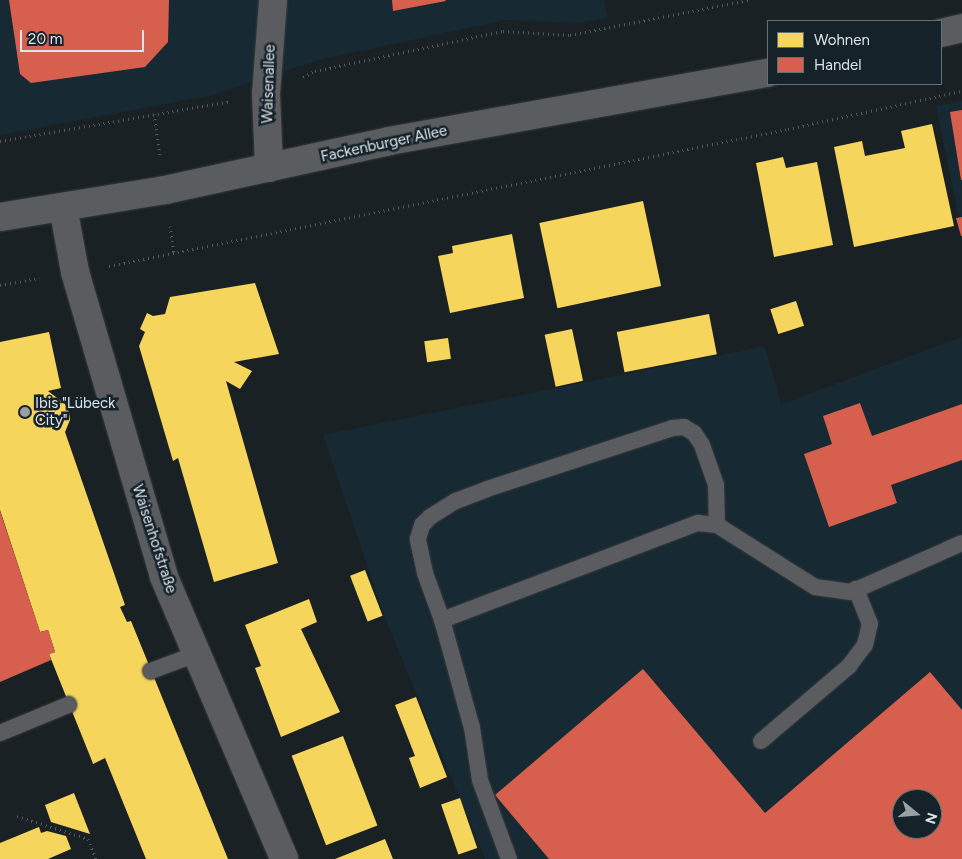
<!DOCTYPE html>
<meta charset="utf-8">
<style>
body{margin:0}
#map{position:relative;width:962px;height:859px;overflow:hidden;background:#1a2124;font-family:Figtree,sans-serif}
div>[style]{position:absolute}
.built>*{inset:0;background:#172932}
.homes>*{inset:0;background:#f6d55c;transform-origin:0 0}
.shops>*{inset:0;background:#d6604d}
.path>*{height:3px;margin-top:-1.5px;transform-origin:0;background:repeating-linear-gradient(90deg,#56595b 0 1px,transparent 0 5px)}
.roads{filter:drop-shadow(0 0 1px #363b3f) drop-shadow(0 0 1px #363b3f)}
.service>*{height:16px;margin:-8px;padding:0 8px;transform-origin:8px;border-radius:8px;background:#5a5c5f}
.minor>*{height:28px;margin:-14px;padding:0 14px;transform-origin:14px;border-radius:14px;background:#5a5c5f}
.primary>*{height:28px;margin:-14px;padding:0 14px;transform-origin:14px;border-radius:14px;background:#5a5d60}
.dots>*{width:14px;height:14px;translate:-50% -50%;box-sizing:border-box;border:2px solid #152229;border-radius:50%}
span{translate:-50% -50%;white-space:nowrap;text-align:center;line-height:1.15;-webkit-text-stroke:5px #152229;paint-order:stroke}
.street-label{font-size:15px;color:#dce4e9}
.poi-label{font-size:15px;color:#dce4e9}
.left{translate:0 -50%;text-align:left}
.legend{position:absolute;left:767px;top:20px;width:175px;height:65px;box-sizing:border-box;background:#152229;border:1px solid #657076;margin:0;padding:6px 9px;list-style:none;font-size:15px;color:#dce4e9}
.legend li{display:flex;align-items:center;gap:10px;height:25px}
.legend b{width:25px;border:1px solid #657076}
.north{position:absolute;left:892px;top:789px;width:50px;height:50px;box-sizing:border-box;background:#152229;border:1px solid #657076;border-radius:50%;rotate:107deg;font-size:14px;font-weight:700;line-height:20px;text-align:center;color:#dce4e9}
.north::after{content:'';display:block;margin:auto;width:18px;height:22px;background:#98a0a4;clip-path:polygon(50% 0,100% 100%,50% 72%,0 100%)}
.scale{position:absolute;left:20px;top:30px;width:124px;height:22px;box-sizing:border-box;border:2px solid #dce4e9;border-top:0;padding-left:6px;font-size:15px;line-height:18px;white-space:nowrap;color:#dce4e9;-webkit-text-stroke:4px #152229;paint-order:stroke}
</style>
<div id="map">
<div class="built">
<i style="clip-path:polygon(0 0,604px 0,608px 18px,576px 23px,506px 20px,322px 59px,213px 95px,0 135px)"></i>
<i style="clip-path:polygon(962px 101px,962px 234px,936px 106px)"></i>
<i style="clip-path:polygon(evenodd,962px 337px,962px 859px,485px 859px,385px 618px,323px 435px,765px 346px,781px 404px,962px 337px,902px 799px,932px 799px,932px 829px,902px 829px,902px 799px)"></i>
</div>
<div class="homes">
<i style="clip-path:polygon(932px 124px,954px 226px,854px 247px,834px 147px,862px 141px,865px 156px,905px 148px,901px 131px)"></i>
<i style="clip-path:polygon(783px 157px,786px 168px,817px 162px,833px 245px,774px 257px,756px 163px)"></i>
<i style="left:643px;top:201px;width:87px;height:106px;rotate:78deg"></i>
<i style="clip-path:polygon(512px 234px,524px 298px,450px 313px,438px 256px,453px 253px,452px 246px)"></i>
<i style="clip-path:polygon(255px 283px,279px 354px,234px 362px,252px 371px,240px 389px,226px 381px,278px 563px,214px 582px,178px 458px,173px 461px,139px 346px,145px 332px,140px 329px,147px 313px,153px 316px,165px 314px,170px 297px)"></i>
<i style="left:796px;top:301px;width:26px;height:27px;rotate:72deg"></i>
<i style="left:709px;top:314px;width:41px;height:94px;rotate:79deg"></i>
<i style="left:572px;top:329px;width:53px;height:28px;rotate:78deg"></i>
<i style="clip-path:polygon(49px 332px,61px 388px,48px 391px,65px 404px,69px 412px,70px 420px,65px 432px,125px 605px,120px 607px,127px 622px,131px 621px,228px 859px,146px 859px,105px 758px,93px 764px,92px 761px,49px 654px,55px 652px,48px 630px,40px 632px,0 510px,0 342px)"></i>
<i style="left:448px;top:338px;width:21px;height:24px;rotate:82deg"></i>
<i style="left:365px;top:570px;width:49px;height:16px;rotate:69deg"></i>
<i style="clip-path:polygon(309px 599px,317px 622px,301px 629px,340px 712px,281px 737px,255px 668px,261px 666px,245px 625px)"></i>
<i style="clip-path:polygon(416px 697px,447px 777px,420px 788px,409px 758px,415px 756px,395px 705px)"></i>
<i style="left:343px;top:736px;width:96px;height:55px;rotate:69deg"></i>
<i style="clip-path:polygon(74px 793px,90px 834px,51px 822px,45px 805px)"></i>
<i style="left:460px;top:798px;width:53px;height:20px;rotate:71deg"></i>
<i style="clip-path:polygon(39px 827px,41px 833px,47px 831px,66px 836px,71px 849px,48px 859px,0 859px,0 843px)"></i>
<i style="clip-path:polygon(385px 839px,393px 859px,335px 859px)"></i>
</div>
<div class="shops">
<i style="clip-path:polygon(9px 0,169px 0,168px 42px,145px 67px,31px 83px,20px 74px)"></i>
<i style="clip-path:polygon(392px 0,445px 0,446px 1px,393px 11px)"></i>
<i style="clip-path:polygon(962px 110px,962px 180px,961px 180px,950px 112px)"></i>
<i style="clip-path:polygon(962px 217px,962px 236px,961px 236px,956px 218px)"></i>
<i style="clip-path:polygon(860px 403px,872px 436px,962px 404px,962px 460px,891px 485px,897px 503px,829px 527px,804px 454px,832px 444px,823px 416px)"></i>
<i style="clip-path:polygon(0 511px,40px 632px,48px 630px,55px 652px,49px 654px,51px 660px,0 682px)"></i>
<i style="clip-path:polygon(evenodd,643px 669px,765px 813px,930px 672px,962px 710px,962px 859px,549px 859px,495px 795px,643px 669px,902px 799px,932px 799px,932px 829px,902px 829px,902px 799px)"></i>
</div>
<div class="path">
<i style="left:303px;top:77px;width:13px;rotate:-27deg"></i>
<i style="left:315px;top:71px;width:192px;rotate:-12deg"></i>
<i style="left:503px;top:31px;width:67px;rotate:3.4deg"></i>
<i style="left:570px;top:35px;width:182px;rotate:-11.1deg"></i>
<i style="left:154px;top:114px;width:41px;rotate:81.7deg"></i>
<i style="left:0;top:141px;width:234px;rotate:-9.8deg"></i>
<i style="left:170px;top:226px;width:28px;rotate:82deg"></i>
<i style="left:109px;top:266px;width:693px;rotate:-11.41deg"></i>
<i style="left:788px;top:129px;width:178px;rotate:-12.3deg"></i>
<i style="left:0;top:285px;width:40px;rotate:-10deg"></i>
<i style="left:17px;top:816px;width:75px;rotate:17.9deg"></i>
<i style="left:88px;top:839px;width:22px;rotate:68deg"></i>
</div>
<div class="roads">
<div class="service">
<i style="left:442px;top:620px;width:50px;rotate:-109.9deg"></i>
<i style="left:425px;top:573px;width:35px;rotate:-102deg"></i>
<i style="left:418px;top:539px;width:15px;rotate:-74deg"></i>
<i style="left:422px;top:525px;width:11px;rotate:-45deg"></i>
<i style="left:430px;top:517px;width:31px;rotate:-32deg"></i>
<i style="left:456px;top:501px;width:33px;rotate:-21deg"></i>
<i style="left:487px;top:489px;width:195px;rotate:-18.2deg"></i>
<i style="left:672px;top:428px;width:12px;rotate:-5deg"></i>
<i style="left:684px;top:427px;width:12px;rotate:31deg"></i>
<i style="left:694px;top:433px;width:14px;rotate:56deg"></i>
<i style="left:702px;top:445px;width:42px;rotate:70.7deg"></i>
<i style="left:716px;top:485px;width:40px;rotate:88.6deg"></i>
<i style="left:151px;top:671px;width:48px;rotate:-20.7deg"></i>
<i style="left:0;top:733px;width:74px;rotate:-22.4deg"></i>
<i style="left:761px;top:741px;width:116px;rotate:-40.4deg"></i>
<i style="left:849px;top:666px;width:26px;rotate:-53deg"></i>
<i style="left:865px;top:645px;width:22px;rotate:-77deg"></i>
<i style="left:870px;top:624px;width:38px;rotate:-112deg"></i>
<i style="left:509px;top:859px;width:84px;rotate:-110.2deg"></i>
<i style="left:480px;top:780px;width:53px;rotate:-98.7deg"></i>
<i style="left:472px;top:728px;width:112px;rotate:-105.5deg"></i>
<i style="left:442px;top:620px;width:274px;rotate:-20.8deg"></i>
<i style="left:698px;top:523px;width:19px;rotate:6deg"></i>
<i style="left:717px;top:525px;width:116px;rotate:32.3deg"></i>
<i style="left:815px;top:587px;width:36px;rotate:8deg"></i>
<i style="left:851px;top:592px;width:121px;rotate:-23.8deg"></i>
</div>
<div class="minor">
<i style="left:269px;top:168px;width:74px;rotate:-92.3deg"></i>
<i style="left:266px;top:94px;width:94px;rotate:-85.7deg"></i>
<i style="left:63px;top:207px;width:66px;rotate:79.5deg"></i>
<i style="left:75px;top:272px;width:318px;rotate:73.7deg"></i>
<i style="left:164px;top:577px;width:306px;rotate:66.9deg"></i>
</div>
<div class="primary">
<i style="left:941px;top:33px;width:22px;rotate:-13deg"></i>
<i style="left:0;top:217px;width:167px;rotate:-9.3deg"></i>
<i style="left:165px;top:190px;width:229px;rotate:-12.3deg"></i>
<i style="left:389px;top:141px;width:385px;rotate:-10.2deg"></i>
</div>
</div>
<div class="dots">
<i style="left:25px;top:412px;background:#98a0a4"></i>
</div>
<div class="street-label">
<span style="left:269px;top:84px;rotate:-88deg">Waisenallee</span>
<span style="left:384px;top:144px;rotate:-12deg">Fackenburger Allee</span>
<span style="left:154px;top:539px;rotate:72deg">Waisenhofstraße</span>
</div>
<div class="poi-label">
<span class="left" style="left:35px;top:412px">Ibis "Lübeck<br>City"</span>
</div>
<ul class="legend">
<li><b style="height:14px;background:#f6d55c"></b>Wohnen</li>
<li><b style="height:14px;background:#d6604d"></b>Handel</li>
</ul>
<div class="north">N</div>
<div class="scale">20 m</div>
</div>
